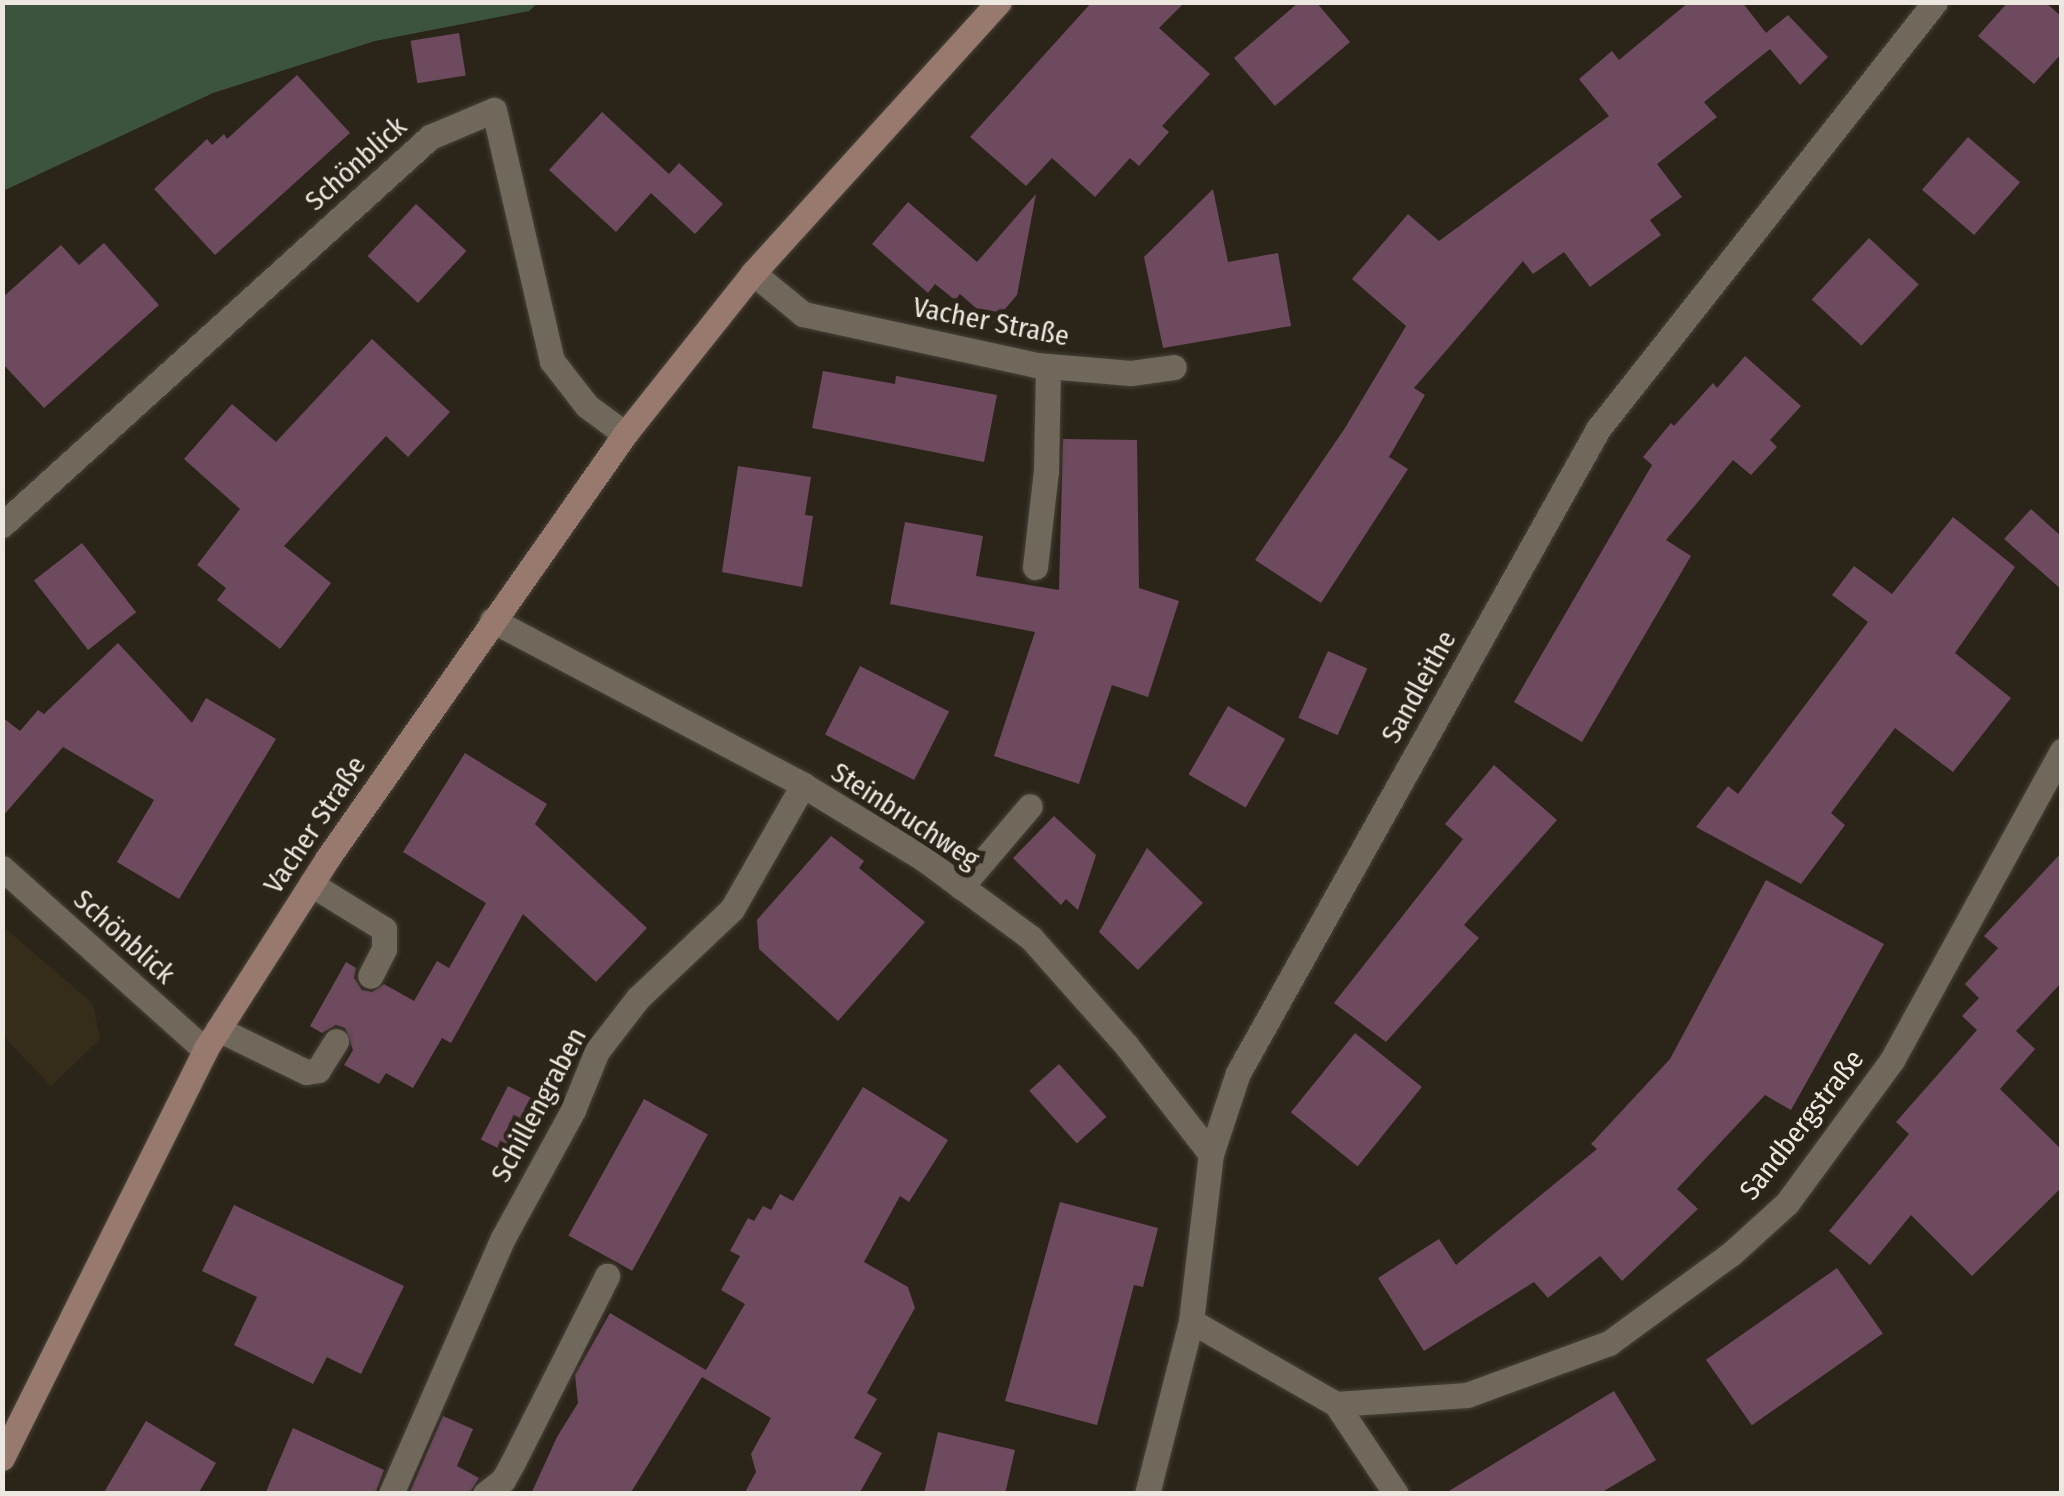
<!DOCTYPE html>
<meta charset="utf-8">
<style>
body{margin:0}
#map{position:relative;width:2064px;height:1496px;overflow:hidden;background:#2b2519;font-family:"Fira Sans Condensed",sans-serif}
div>[style]{position:absolute}
.built>*{inset:0;background:#352c1a}
.green>*{inset:0;background:#3c533e}
.building>*{inset:0;background:#6e4a5e;transform-origin:0 0}
.roads{filter:drop-shadow(0 0 2px #474239) drop-shadow(0 0 2px #474239)}
.lane>*{height:25px;margin:-12.5px;padding:0 12.5px;transform-origin:12.5px;border-radius:12.5px;background:#70695b}
.street>*{height:25px;margin:-12.5px;padding:0 12.5px;transform-origin:12.5px;border-radius:12.5px;background:#70695b}
.secondary>*{height:25px;margin:-12.5px;padding:0 12.5px;transform-origin:12.5px;border-radius:12.5px;background:#97796e}
span{translate:-50% -50%;white-space:nowrap;text-align:center;line-height:1.15;-webkit-text-stroke:10px #2b2519;paint-order:stroke}
.street-label{font-size:28px;color:#ece8e0}
.frame{position:absolute;inset:0;border:5px solid #ece8e0;pointer-events:none}
</style>
<div id="map">
<div class="built">
<i style="clip-path:polygon(3px 926px,93px 1004px,100px 1039px,51px 1086px,3px 1036px)"></i>
</div>
<div class="green">
<i style="clip-path:polygon(2px 3px,3px 2px,538px 3px,529px 11px,375px 41px,213px 93px,3px 191px)"></i>
</div>
<div class="building">
<i style="clip-path:polygon(1092px 2px,1185px 2px,1159px 28px,1210px 74px,1162px 126px,1169px 132px,1139px 166px,1130px 158px,1095px 197px,1052px 158px,1026px 186px,970px 137px)"></i>
<i style="clip-path:polygon(1299px 2px,1316px 2px,1350px 42px,1275px 106px,1234px 58px)"></i>
<i style="clip-path:polygon(1689px 2px,1742px 2px,1766px 33px,1788px 15px,1828px 57px,1800px 85px,1770px 49px,1704px 102px,1717px 117px,1657px 164px,1682px 197px,1650px 220px,1661px 235px,1590px 287px,1564px 252px,1533px 274px,1523px 261px,1414px 388px,1425px 395px,1389px 457px,1408px 469px,1321px 603px,1255px 560px,1345px 428px,1406px 326px,1352px 279px,1408px 214px,1439px 241px,1609px 116px,1579px 79px,1612px 51px,1619px 60px)"></i>
<i style="clip-path:polygon(2008px 2px,2045px 2px,2062px 17px,2062px 53px,2034px 84px,1978px 36px)"></i>
<i style="left:459px;top:33px;width:43px;height:49px;rotate:81deg"></i>
<i style="clip-path:polygon(297px 75px,350px 133px,215px 255px,154px 189px,207px 139px,212px 145px,224px 134px,227px 139px)"></i>
<i style="clip-path:polygon(602px 112px,669px 174px,679px 163px,723px 204px,695px 234px,651px 193px,616px 232px,549px 170px)"></i>
<i style="left:1968px;top:137px;width:69px;height:70px;rotate:41deg"></i>
<i style="clip-path:polygon(1213px 189px,1228px 262px,1278px 253px,1291px 326px,1163px 348px,1144px 257px)"></i>
<i style="clip-path:polygon(1036px 194px,1017px 295px,993px 323px,960px 294px,955px 300px,935px 284px,928px 293px,872px 244px,908px 202px,977px 262px)"></i>
<i style="left:416px;top:204px;width:69px;height:71px;rotate:43deg"></i>
<i style="left:1869px;top:238px;width:68px;height:84px;rotate:43deg"></i>
<i style="clip-path:polygon(104px 243px,159px 305px,44px 408px,2px 363px,2px 298px,61px 245px,79px 265px)"></i>
<i style="clip-path:polygon(372px 339px,450px 412px,408px 457px,386px 436px,284px 546px,331px 583px,280px 649px,217px 600px,226px 588px,197px 565px,240px 509px,184px 459px,232px 404px,276px 442px)"></i>
<i style="clip-path:polygon(1745px 356px,1801px 406px,1770px 440px,1777px 447px,1751px 475px,1733px 460px,1666px 540px,1691px 556px,1582px 742px,1514px 702px,1652px 465px,1643px 457px,1671px 423px,1674px 426px,1713px 383px,1717px 388px)"></i>
<i style="clip-path:polygon(823px 371px,895px 384px,896px 376px,997px 395px,984px 462px,812px 428px)"></i>
<i style="clip-path:polygon(1063px 439px,1137px 440px,1139px 588px,1179px 601px,1148px 697px,1112px 685px,1079px 784px,994px 756px,1035px 632px,890px 604px,905px 522px,983px 536px,976px 576px,1059px 590px)"></i>
<i style="clip-path:polygon(738px 466px,811px 477px,805px 515px,813px 516px,802px 587px,722px 572px)"></i>
<i style="clip-path:polygon(2031px 509px,2062px 537px,2062px 590px,2004px 539px)"></i>
<i style="clip-path:polygon(1953px 517px,2015px 567px,1955px 653px,2011px 698px,1953px 772px,1895px 728px,1831px 813px,1845px 825px,1801px 884px,1696px 827px,1728px 786px,1738px 794px,1868px 622px,1832px 595px,1854px 566px,1892px 594px)"></i>
<i style="left:82px;top:543px;width:88px;height:61px;rotate:52deg"></i>
<i style="clip-path:polygon(118px 643px,192px 723px,206px 698px,276px 739px,179px 899px,117px 862px,154px 800px,63px 747px,2px 817px,2px 717px,20px 731px,38px 710px,44px 714px)"></i>
<i style="left:1328px;top:651px;width:43px;height:73px;rotate:24deg"></i>
<i style="left:860px;top:666px;width:100px;height:77px;rotate:27deg"></i>
<i style="left:1228px;top:706px;width:66px;height:79px;rotate:30deg"></i>
<i style="clip-path:polygon(465px 753px,547px 804px,535px 824px,647px 928px,596px 982px,523px 914px,451px 1043px,442px 1038px,413px 1088px,386px 1073px,379px 1084px,344px 1065px,353px 1050px,345px 1028px,336px 1025px,322px 1033px,310px 1026px,346px 962px,356px 968px,354px 978px,362px 990px,372px 992px,384px 984px,414px 1001px,437px 961px,449px 968px,486px 903px,403px 852px)"></i>
<i style="clip-path:polygon(1494px 765px,1557px 820px,1464px 925px,1479px 938px,1386px 1042px,1334px 1003px,1463px 839px,1445px 824px)"></i>
<i style="clip-path:polygon(1054px 816px,1096px 855px,1078px 910px,1066px 899px,1061px 905px,1013px 858px)"></i>
<i style="clip-path:polygon(831px 836px,864px 861px,859px 868px,925px 922px,838px 1021px,759px 949px,757px 920px)"></i>
<i style="clip-path:polygon(1147px 848px,1203px 903px,1138px 970px,1099px 932px)"></i>
<i style="clip-path:polygon(2062px 852px,2062px 982px,2016px 1031px,2035px 1049px,2000px 1089px,2062px 1150px,2062px 1187px,1972px 1276px,1911px 1215px,1870px 1265px,1829px 1231px,1909px 1134px,1896px 1122px,1977px 1030px,1962px 1016px,1979px 998px,1965px 984px,1998px 948px,1984px 936px)"></i>
<i style="clip-path:polygon(1766px 880px,1884px 944px,1791px 1110px,1765px 1095px,1677px 1189px,1698px 1209px,1622px 1281px,1600px 1256px,1548px 1298px,1534px 1282px,1424px 1351px,1378px 1278px,1439px 1239px,1456px 1265px,1597px 1149px,1591px 1144px,1670px 1059px)"></i>
<i style="left:1355px;top:1033px;width:86px;height:102px;rotate:39deg"></i>
<i style="left:1059px;top:1064px;width:71px;height:40px;rotate:48deg"></i>
<i style="left:508px;top:1086px;width:35px;height:60px;rotate:27deg"></i>
<i style="clip-path:polygon(863px 1087px,948px 1140px,909px 1202px,900px 1196px,864px 1262px,908px 1287px,915px 1308px,867px 1393px,877px 1399px,854px 1438px,882px 1453px,859px 1494px,744px 1494px,756px 1472px,751px 1454px,771px 1418px,702px 1377px,630px 1494px,531px 1494px,557px 1437px,578px 1403px,575px 1375px,610px 1313px,706px 1370px,745px 1304px,721px 1290px,740px 1256px,730px 1251px,748px 1218px,754px 1221px,763px 1206px,771px 1210px,780px 1194px,793px 1201px)"></i>
<i style="left:644px;top:1099px;width:73px;height:156px;rotate:29deg"></i>
<i style="clip-path:polygon(1060px 1202px,1158px 1228px,1143px 1287px,1134px 1285px,1097px 1425px,1005px 1401px)"></i>
<i style="clip-path:polygon(234px 1205px,404px 1286px,361px 1374px,327px 1357px,313px 1384px,234px 1345px,257px 1297px,202px 1271px)"></i>
<i style="left:1837px;top:1268px;width:80px;height:160px;rotate:55deg"></i>
<i style="clip-path:polygon(1614px 1391px,1656px 1460px,1599px 1494px,1444px 1494px)"></i>
<i style="clip-path:polygon(443px 1416px,473px 1429px,457px 1466px,479px 1478px,469px 1494px,409px 1494px)"></i>
<i style="clip-path:polygon(146px 1421px,216px 1463px,198px 1494px,103px 1494px)"></i>
<i style="clip-path:polygon(293px 1428px,384px 1470px,375px 1494px,265px 1494px)"></i>
<i style="clip-path:polygon(938px 1432px,1015px 1450px,1005px 1494px,924px 1494px)"></i>
</div>
<div class="roads">
<div class="lane">
<i style="left:1035px;top:567px;width:97px;rotate:-83.5deg"></i>
<i style="left:1046px;top:471px;width:105px;rotate:-88.9deg"></i>
<i style="left:311px;top:884px;width:86px;rotate:31.7deg"></i>
<i style="left:384px;top:929px;width:20px;rotate:90deg"></i>
<i style="left:384px;top:949px;width:30px;rotate:117deg"></i>
<i style="left:961px;top:887px;width:106px;rotate:-49.6deg"></i>
<i style="left:218px;top:1029px;width:98px;rotate:26deg"></i>
<i style="left:306px;top:1072px;width:12px;rotate:-9deg"></i>
<i style="left:318px;top:1070px;width:34px;rotate:-58deg"></i>
<i style="left:485px;top:1494px;width:23px;rotate:-38deg"></i>
<i style="left:503px;top:1480px;width:18px;rotate:-61deg"></i>
<i style="left:512px;top:1464px;width:211px;rotate:-63.2deg"></i>
</div>
<div class="street">
<i style="left:753px;top:273px;width:65px;rotate:39.4deg"></i>
<i style="left:803px;top:314px;width:239px;rotate:12.3deg"></i>
<i style="left:1036px;top:365px;width:95px;rotate:4.8deg"></i>
<i style="left:1131px;top:373px;width:43px;rotate:-7.9deg"></i>
<i style="left:2px;top:525px;width:578px;rotate:-42.19deg"></i>
<i style="left:430px;top:137px;width:69px;rotate:-22.9deg"></i>
<i style="left:494px;top:110px;width:258px;rotate:77deg"></i>
<i style="left:552px;top:361px;width:57px;rotate:52.1deg"></i>
<i style="left:587px;top:406px;width:47px;rotate:36.4deg"></i>
<i style="left:492px;top:620px;width:352px;rotate:27.9deg"></i>
<i style="left:803px;top:785px;width:142px;rotate:31.4deg"></i>
<i style="left:924px;top:859px;width:133px;rotate:36.4deg"></i>
<i style="left:1031px;top:938px;width:143px;rotate:48.4deg"></i>
<i style="left:1126px;top:1045px;width:138px;rotate:52.1deg"></i>
<i style="left:2px;top:868px;width:273px;rotate:41.9deg"></i>
<i style="left:1191px;top:1321px;width:167px;rotate:29.8deg"></i>
<i style="left:1336px;top:1404px;width:108px;rotate:56.3deg"></i>
<i style="left:1336px;top:1404px;width:131px;rotate:-3.9deg"></i>
<i style="left:1467px;top:1395px;width:151px;rotate:-20.1deg"></i>
<i style="left:1609px;top:1343px;width:152px;rotate:-36.2deg"></i>
<i style="left:1732px;top:1253px;width:74px;rotate:-42.3deg"></i>
<i style="left:1787px;top:1203px;width:177px;rotate:-53.7deg"></i>
<i style="left:1892px;top:1060px;width:353px;rotate:-61.2deg"></i>
<i style="left:391px;top:1494px;width:279px;rotate:-66.4deg"></i>
<i style="left:503px;top:1238px;width:146px;rotate:-61.3deg"></i>
<i style="left:573px;top:1110px;width:64px;rotate:-67.9deg"></i>
<i style="left:597px;top:1051px;width:67px;rotate:-52.3deg"></i>
<i style="left:638px;top:998px;width:129px;rotate:-43.4deg"></i>
<i style="left:732px;top:909px;width:143px;rotate:-60.2deg"></i>
<i style="left:1147px;top:1494px;width:179px;rotate:-75.7deg"></i>
<i style="left:1191px;top:1321px;width:168px;rotate:-83.2deg"></i>
<i style="left:1211px;top:1154px;width:85px;rotate:-71.6deg"></i>
<i style="left:1238px;top:1073px;width:738px;rotate:-60.79deg"></i>
<i style="left:1598px;top:429px;width:544px;rotate:-51.72deg"></i>
</div>
<div class="secondary">
<i style="left:2px;top:1458px;width:456px;rotate:-63.5deg"></i>
<i style="left:205px;top:1050px;width:227px;rotate:-57.4deg"></i>
<i style="left:327px;top:859px;width:519px;rotate:-54.96deg"></i>
<i style="left:625px;top:434px;width:206px;rotate:-51.5deg"></i>
<i style="left:753px;top:273px;width:366px;rotate:-47.8deg"></i>
</div>
</div>
<div class="street-label">
<span style="left:356px;top:164px;rotate:-42deg">Schönblick</span>
<span style="left:991px;top:322px;rotate:11deg">Vacher Straße</span>
<span style="left:1419px;top:687px;rotate:-61deg">Sandleithe</span>
<span style="left:905px;top:816px;rotate:33deg">Steinbruchweg</span>
<span style="left:315px;top:825px;rotate:-56deg">Vacher Straße</span>
<span style="left:124px;top:937px;rotate:42deg">Schönblick</span>
<span style="left:539px;top:1105px;rotate:-62deg">Schillengraben</span>
<span style="left:1802px;top:1125px;rotate:-52deg">Sandbergstraße</span>
</div>
<div class="frame"></div>
</div>
